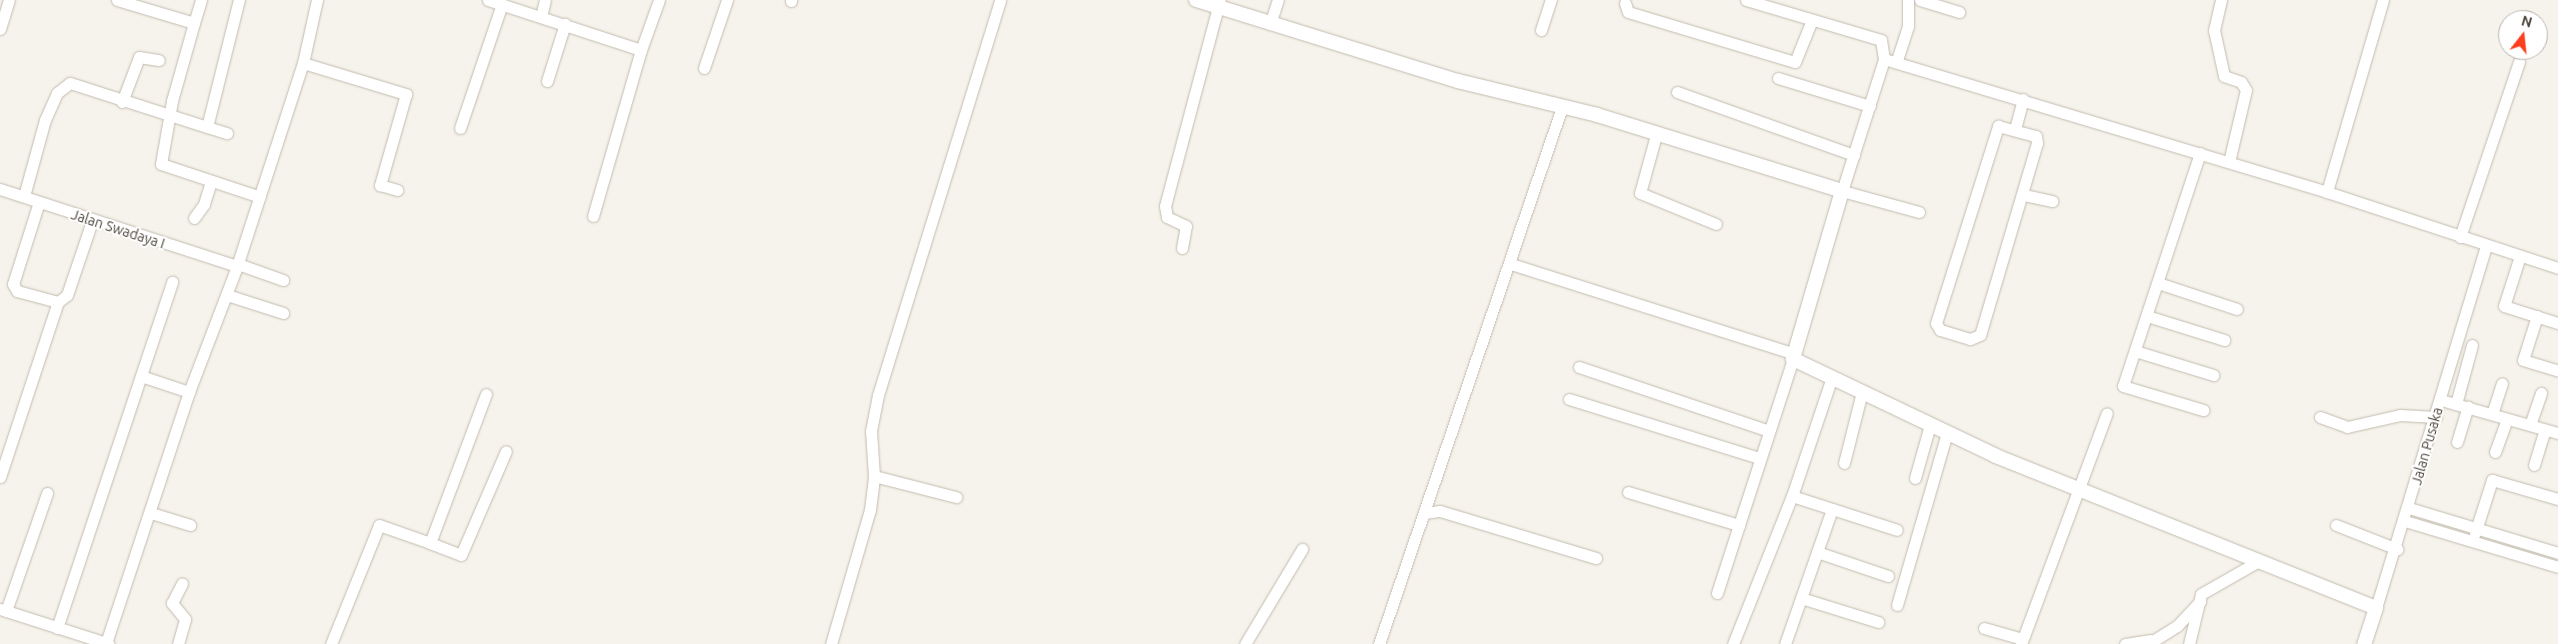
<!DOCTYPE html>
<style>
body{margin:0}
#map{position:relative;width:2558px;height:644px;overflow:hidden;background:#f6f3ec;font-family:Ubuntu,sans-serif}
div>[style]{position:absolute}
.roads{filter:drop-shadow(0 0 1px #c2bbae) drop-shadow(0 0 1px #c2bbae)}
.minor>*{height:11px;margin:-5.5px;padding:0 5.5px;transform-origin:5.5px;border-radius:5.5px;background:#fff}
.tertiary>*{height:14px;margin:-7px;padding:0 7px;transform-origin:7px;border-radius:7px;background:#fff}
span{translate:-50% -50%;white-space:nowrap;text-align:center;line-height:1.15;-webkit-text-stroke:4px #fff;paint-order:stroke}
.street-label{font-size:14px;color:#4b4439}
.north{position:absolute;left:2498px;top:10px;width:50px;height:50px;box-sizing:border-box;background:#fff;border:1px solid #b7b4b0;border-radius:50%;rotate:16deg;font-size:14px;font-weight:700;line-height:20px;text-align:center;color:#4b4439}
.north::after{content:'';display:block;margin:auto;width:18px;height:22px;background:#fc3f1d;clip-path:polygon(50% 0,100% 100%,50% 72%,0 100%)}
</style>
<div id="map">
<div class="roads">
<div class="minor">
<i style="left:117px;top:0;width:80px;rotate:16.6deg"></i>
<i style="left:194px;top:23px;width:24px;rotate:-73deg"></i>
<i style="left:488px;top:0;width:161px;rotate:18.1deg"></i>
<i style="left:641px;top:50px;width:53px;rotate:-70.2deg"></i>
<i style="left:1746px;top:0;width:141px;rotate:16.5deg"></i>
<i style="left:1881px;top:40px;width:19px;rotate:81deg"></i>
<i style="left:1920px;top:0;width:41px;rotate:17.1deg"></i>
<i style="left:2221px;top:0;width:31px;rotate:103deg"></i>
<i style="left:2214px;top:30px;width:47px;rotate:77.7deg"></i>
<i style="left:2224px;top:76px;width:18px;rotate:19deg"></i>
<i style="left:2241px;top:82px;width:9px;rotate:58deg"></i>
<i style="left:2246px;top:90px;width:74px;rotate:103.3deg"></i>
<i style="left:2383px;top:0;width:200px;rotate:106.3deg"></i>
<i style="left:2327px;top:192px;width:243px;rotate:18.2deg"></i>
<i style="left:791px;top:1px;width:1px;rotate:-90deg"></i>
<i style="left:1625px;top:3px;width:9px;rotate:72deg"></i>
<i style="left:1628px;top:12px;width:174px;rotate:16.7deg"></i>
<i style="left:1795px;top:62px;width:45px;rotate:-68deg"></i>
<i style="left:541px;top:17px;width:17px;rotate:-77deg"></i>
<i style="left:194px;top:23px;width:81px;rotate:105.8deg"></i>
<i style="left:172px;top:101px;width:64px;rotate:99.9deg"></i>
<i style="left:161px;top:164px;width:104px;rotate:18.4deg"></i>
<i style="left:1270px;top:24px;width:25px;rotate:-72deg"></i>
<i style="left:0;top:29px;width:30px;rotate:-73deg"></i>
<i style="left:1541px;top:30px;width:32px;rotate:-72deg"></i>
<i style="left:1897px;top:60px;width:36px;rotate:-72deg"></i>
<i style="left:1908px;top:26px;width:26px;rotate:-90deg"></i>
<i style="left:303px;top:63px;width:108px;rotate:16.8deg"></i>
<i style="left:406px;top:94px;width:95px;rotate:105.9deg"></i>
<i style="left:380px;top:185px;width:18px;rotate:16deg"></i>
<i style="left:704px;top:68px;width:72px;rotate:-71.3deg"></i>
<i style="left:1778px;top:78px;width:96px;rotate:16.9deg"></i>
<i style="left:547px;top:81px;width:60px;rotate:-72.5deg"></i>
<i style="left:1677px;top:92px;width:188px;rotate:19.6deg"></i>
<i style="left:122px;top:102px;width:48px;rotate:-69.3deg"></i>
<i style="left:139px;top:57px;width:20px;rotate:9deg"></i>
<i style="left:1998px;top:126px;width:39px;rotate:15deg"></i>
<i style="left:2036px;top:136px;width:7px;rotate:82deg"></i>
<i style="left:2037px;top:143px;width:200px;rotate:106.5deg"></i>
<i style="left:1980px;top:335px;width:11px;rotate:158deg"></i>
<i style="left:1970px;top:339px;width:31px;rotate:-163deg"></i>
<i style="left:1940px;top:330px;width:8px;rotate:-120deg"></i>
<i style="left:1936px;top:323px;width:207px;rotate:-72.5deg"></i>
<i style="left:207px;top:127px;width:21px;rotate:17deg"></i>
<i style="left:460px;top:128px;width:131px;rotate:-71.3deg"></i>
<i style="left:2015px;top:129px;width:31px;rotate:-75deg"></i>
<i style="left:1656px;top:135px;width:60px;rotate:105.4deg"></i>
<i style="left:1640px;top:193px;width:82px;rotate:22.2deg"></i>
<i style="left:2200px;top:153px;width:245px;rotate:108.3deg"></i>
<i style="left:2123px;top:386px;width:84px;rotate:16.7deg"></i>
<i style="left:0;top:189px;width:249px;rotate:18deg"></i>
<i style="left:2024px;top:195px;width:29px;rotate:12deg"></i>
<i style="left:24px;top:196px;width:79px;rotate:-74.6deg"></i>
<i style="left:45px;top:120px;width:30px;rotate:-66deg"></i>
<i style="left:57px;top:93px;width:16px;rotate:-38deg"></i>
<i style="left:70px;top:83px;width:144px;rotate:17.8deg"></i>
<i style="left:207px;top:127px;width:131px;rotate:-75.9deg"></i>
<i style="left:1919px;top:212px;width:80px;rotate:-164.7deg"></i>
<i style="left:1842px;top:191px;width:139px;rotate:-72.3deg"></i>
<i style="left:1884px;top:59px;width:463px;rotate:16.7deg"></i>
<i style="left:593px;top:216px;width:173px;rotate:-73.9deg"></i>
<i style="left:194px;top:218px;width:17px;rotate:-54deg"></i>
<i style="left:204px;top:204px;width:24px;rotate:-73deg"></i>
<i style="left:2460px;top:237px;width:185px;rotate:-71.4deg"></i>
<i style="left:1182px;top:248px;width:22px;rotate:-80deg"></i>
<i style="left:1186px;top:226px;width:21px;rotate:-155deg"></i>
<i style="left:1167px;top:217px;width:11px;rotate:-100deg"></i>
<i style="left:1165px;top:206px;width:213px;rotate:-75.1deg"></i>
<i style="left:2520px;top:256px;width:52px;rotate:107.7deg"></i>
<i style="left:2504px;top:306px;width:57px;rotate:17.5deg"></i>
<i style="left:238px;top:264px;width:48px;rotate:19.6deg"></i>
<i style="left:1511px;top:264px;width:298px;rotate:17.6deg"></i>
<i style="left:2158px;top:283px;width:83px;rotate:18.2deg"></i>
<i style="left:227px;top:295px;width:59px;rotate:17.8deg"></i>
<i style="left:58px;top:302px;width:11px;rotate:-38deg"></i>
<i style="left:67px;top:295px;width:78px;rotate:-71.3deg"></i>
<i style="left:2147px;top:316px;width:81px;rotate:17.3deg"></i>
<i style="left:2537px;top:316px;width:46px;rotate:107.7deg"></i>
<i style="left:2523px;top:360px;width:37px;rotate:17deg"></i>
<i style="left:2135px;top:351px;width:82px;rotate:17.1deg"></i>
<i style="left:1579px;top:367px;width:200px;rotate:18.6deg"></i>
<i style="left:141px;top:376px;width:51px;rotate:18.4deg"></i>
<i style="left:1569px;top:399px;width:200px;rotate:17.2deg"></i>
<i style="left:2441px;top:400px;width:122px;rotate:15.8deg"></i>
<i style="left:2456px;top:404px;width:61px;rotate:-74.8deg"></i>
<i style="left:2492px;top:414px;width:32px;rotate:-72deg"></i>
<i style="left:2320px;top:417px;width:29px;rotate:20deg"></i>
<i style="left:2347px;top:427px;width:54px;rotate:-12.8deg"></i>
<i style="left:2400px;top:415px;width:36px;rotate:3deg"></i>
<i style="left:2530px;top:425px;width:34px;rotate:-71deg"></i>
<i style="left:2457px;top:442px;width:37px;rotate:-73deg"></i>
<i style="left:2495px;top:452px;width:35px;rotate:-70deg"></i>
<i style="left:1844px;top:463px;width:73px;rotate:-75.8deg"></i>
<i style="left:2534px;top:465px;width:37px;rotate:-73deg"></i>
<i style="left:874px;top:476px;width:85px;rotate:14.4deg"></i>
<i style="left:0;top:477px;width:184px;rotate:-71.7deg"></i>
<i style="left:58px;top:302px;width:42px;rotate:-165deg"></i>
<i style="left:17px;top:291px;width:8px;rotate:-120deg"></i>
<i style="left:13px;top:284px;width:86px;rotate:-72.4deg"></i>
<i style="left:1915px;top:478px;width:55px;rotate:-74.2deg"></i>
<i style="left:1628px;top:492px;width:116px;rotate:16.6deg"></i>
<i style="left:1739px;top:525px;width:175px;rotate:-72deg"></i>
<i style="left:1792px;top:496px;width:110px;rotate:17.9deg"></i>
<i style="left:2409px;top:508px;width:156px;rotate:16.8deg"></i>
<i style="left:151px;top:513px;width:41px;rotate:17.1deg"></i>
<i style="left:1425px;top:513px;width:15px;rotate:-8deg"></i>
<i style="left:1440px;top:511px;width:163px;rotate:16.8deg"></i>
<i style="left:2405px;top:521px;width:160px;rotate:16.7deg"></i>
<i style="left:2336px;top:525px;width:66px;rotate:21.5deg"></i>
<i style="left:2475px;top:533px;width:56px;rotate:-72.2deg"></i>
<i style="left:2492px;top:480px;width:69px;rotate:16.1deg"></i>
<i style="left:430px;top:543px;width:33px;rotate:21deg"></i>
<i style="left:461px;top:555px;width:113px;rotate:-66.6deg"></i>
<i style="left:1817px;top:552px;width:75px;rotate:18.7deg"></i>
<i style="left:1717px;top:593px;width:71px;rotate:-72.1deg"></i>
<i style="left:1801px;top:598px;width:81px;rotate:17.3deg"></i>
<i style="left:1897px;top:605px;width:179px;rotate:-73.8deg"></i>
<i style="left:2376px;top:608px;width:378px;rotate:-73.1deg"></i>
<i style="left:0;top:609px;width:114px;rotate:17.8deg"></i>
<i style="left:6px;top:611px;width:125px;rotate:-70.8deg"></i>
<i style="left:57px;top:628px;width:365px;rotate:-71.6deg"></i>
<i style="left:1984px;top:628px;width:40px;rotate:16deg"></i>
<i style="left:106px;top:643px;width:264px;rotate:-71.7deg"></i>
<i style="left:189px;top:392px;width:135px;rotate:-69.1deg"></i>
<i style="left:237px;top:266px;width:213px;rotate:-72deg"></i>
<i style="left:303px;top:63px;width:65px;rotate:-77.5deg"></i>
<i style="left:178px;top:644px;width:26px;rotate:-74deg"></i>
<i style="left:185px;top:619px;width:21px;rotate:-129deg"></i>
<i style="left:172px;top:603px;width:22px;rotate:-63deg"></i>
<i style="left:331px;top:644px;width:128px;rotate:-68deg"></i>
<i style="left:379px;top:525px;width:54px;rotate:19.4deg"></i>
<i style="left:430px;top:543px;width:159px;rotate:-69.4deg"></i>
<i style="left:831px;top:644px;width:140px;rotate:-73.8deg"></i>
<i style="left:870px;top:510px;width:34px;rotate:-83deg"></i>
<i style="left:874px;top:476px;width:45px;rotate:-93.8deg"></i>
<i style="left:871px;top:431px;width:37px;rotate:-79deg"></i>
<i style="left:878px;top:395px;width:413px;rotate:-72.8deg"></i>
<i style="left:1245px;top:644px;width:111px;rotate:-59deg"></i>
<i style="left:1379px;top:644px;width:567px;rotate:-71.18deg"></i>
<i style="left:1733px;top:644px;width:159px;rotate:-68.3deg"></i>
<i style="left:1792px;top:496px;width:126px;rotate:-71.4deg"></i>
<i style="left:1785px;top:644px;width:143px;rotate:-70.8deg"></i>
<i style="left:2021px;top:644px;width:246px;rotate:-69.6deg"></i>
<i style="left:2125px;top:644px;width:25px;rotate:-9deg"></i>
<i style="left:2148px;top:644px;width:34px;rotate:-32deg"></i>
<i style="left:2177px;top:626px;width:34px;rotate:-47deg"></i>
<i style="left:2189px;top:644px;width:51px;rotate:-76.5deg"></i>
<i style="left:2201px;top:594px;width:64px;rotate:-29.7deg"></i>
</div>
<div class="tertiary">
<i style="left:1196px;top:0;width:274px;rotate:17.2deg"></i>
<i style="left:1458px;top:81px;width:143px;rotate:13.7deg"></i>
<i style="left:1597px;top:115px;width:257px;rotate:17.2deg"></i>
<i style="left:1842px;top:191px;width:175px;rotate:106.3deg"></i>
<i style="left:1793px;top:359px;width:225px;rotate:25.5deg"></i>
<i style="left:1996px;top:456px;width:409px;rotate:21.8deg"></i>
<i style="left:2376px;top:608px;width:38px;rotate:108deg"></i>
</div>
</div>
<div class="street-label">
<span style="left:118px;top:229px;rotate:18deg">Jalan Swadaya I</span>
<span style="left:2427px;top:446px;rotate:-74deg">Jalan Pusaka</span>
</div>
<div class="north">N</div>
</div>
